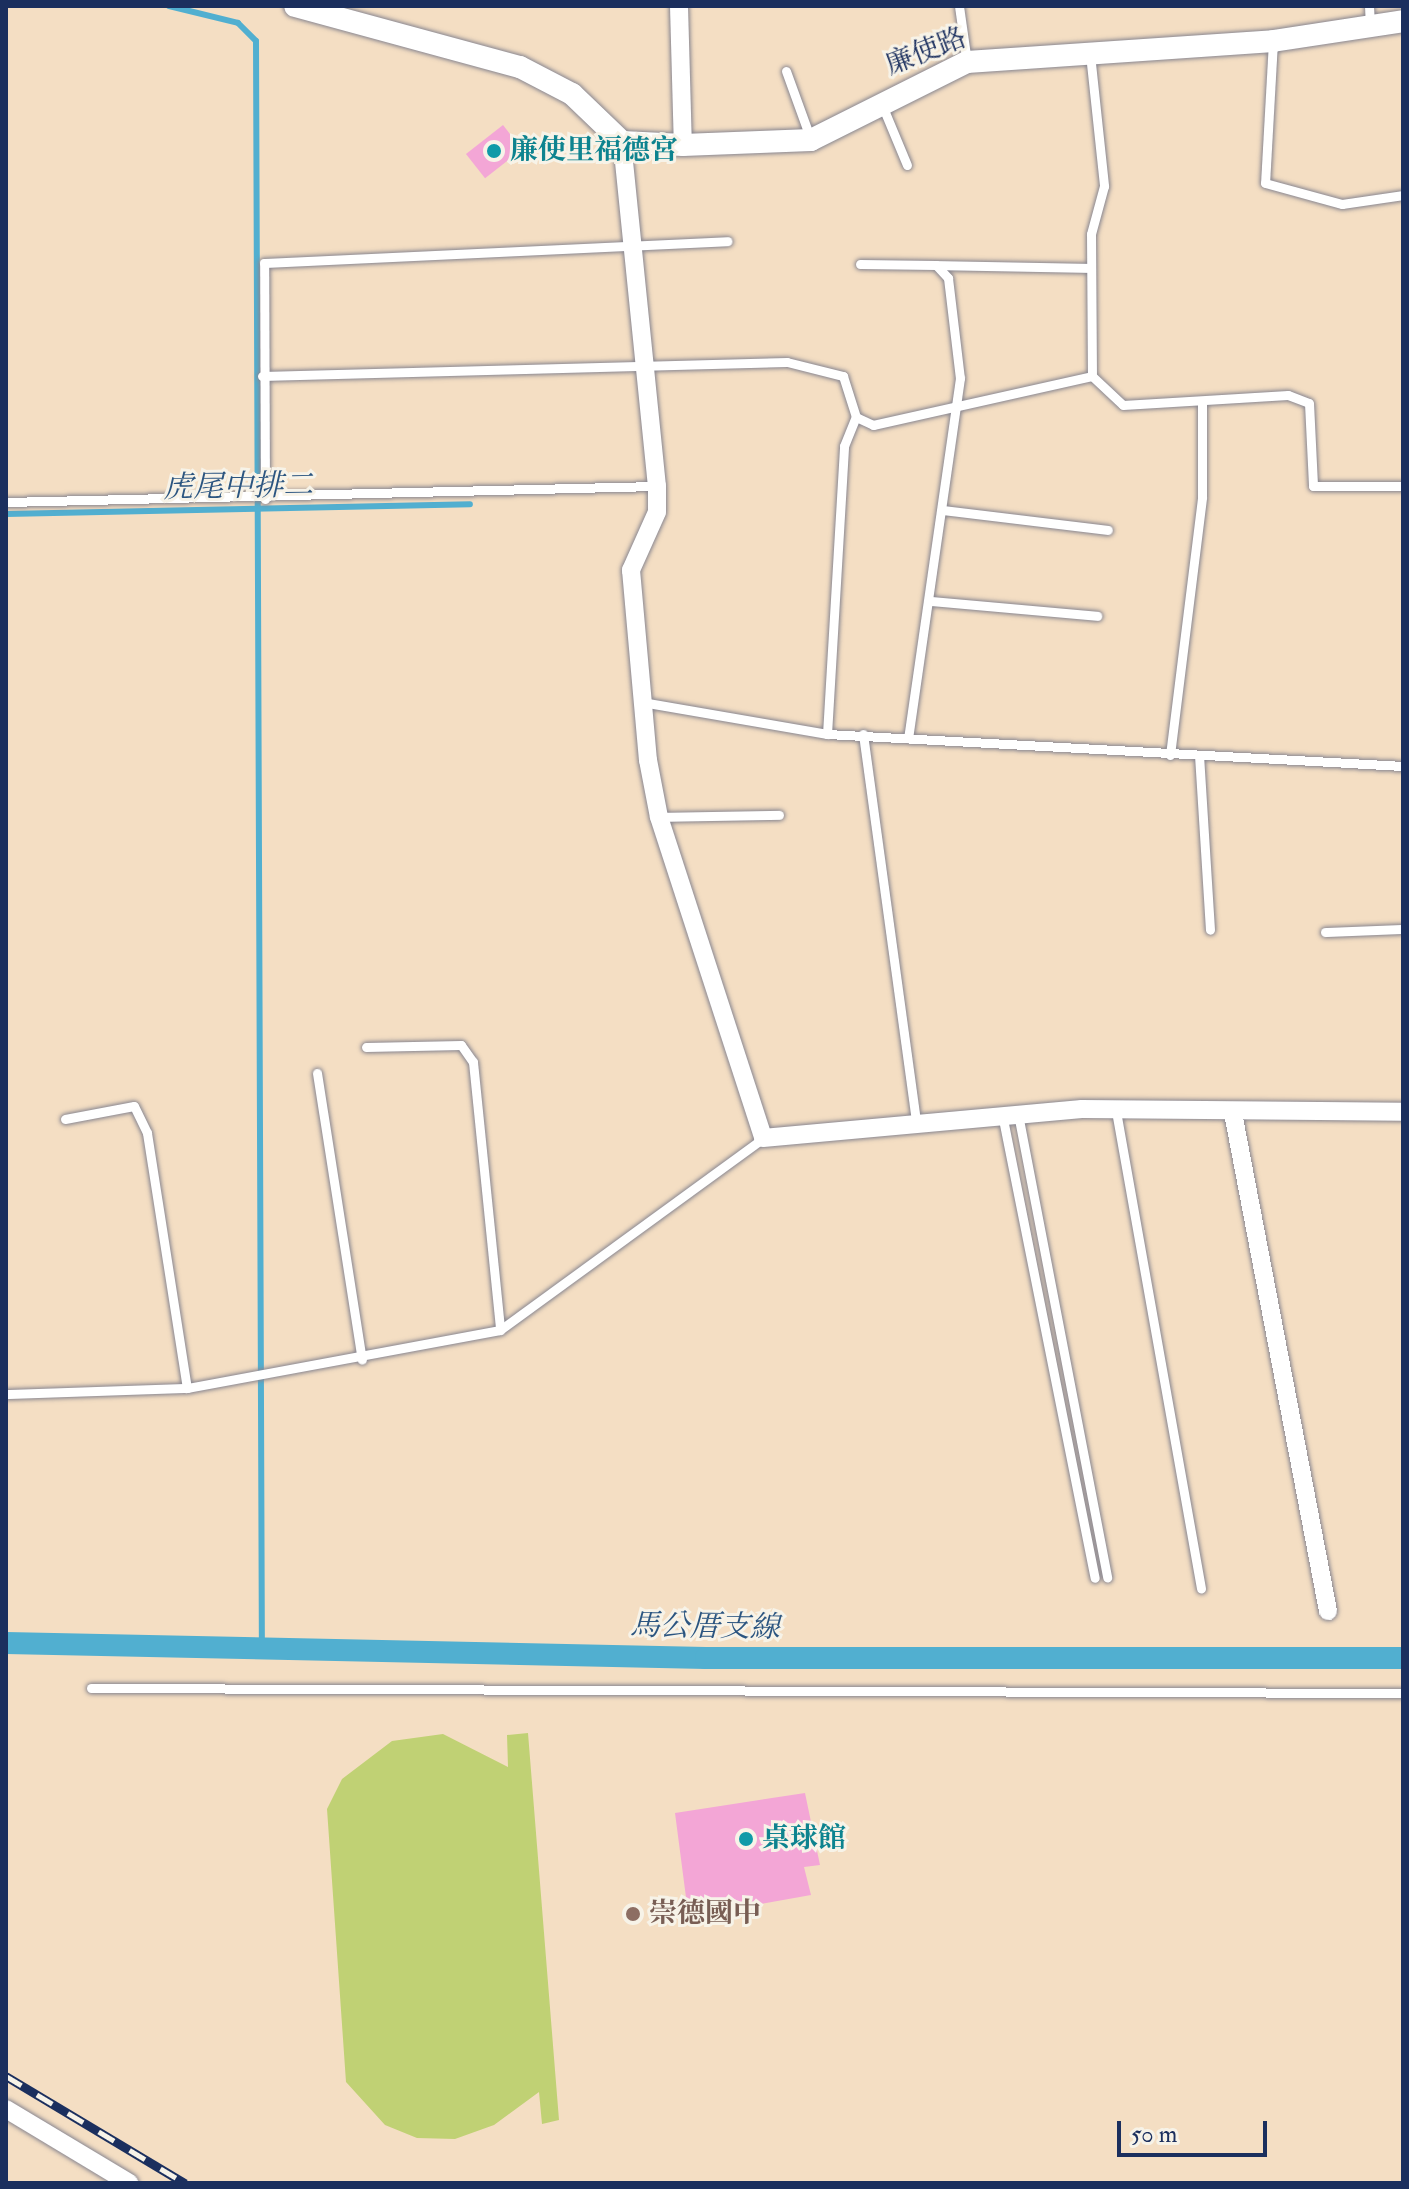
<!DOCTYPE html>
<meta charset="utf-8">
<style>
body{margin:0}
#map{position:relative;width:1409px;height:2189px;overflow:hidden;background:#f4dec3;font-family:"IM FELL Double Pica","Noto Serif TC",serif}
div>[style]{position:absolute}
.green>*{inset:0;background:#c0d174}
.stream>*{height:6px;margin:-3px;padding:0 3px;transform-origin:3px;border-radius:3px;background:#51afd0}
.canal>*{height:22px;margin:-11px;padding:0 11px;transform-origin:11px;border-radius:11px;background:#51afd0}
.building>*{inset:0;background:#f3a6d6;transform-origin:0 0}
.roads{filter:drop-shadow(0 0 2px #888690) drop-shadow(0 0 2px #888690)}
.service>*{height:9px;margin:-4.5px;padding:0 4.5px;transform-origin:4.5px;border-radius:4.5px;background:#fff}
.minor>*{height:18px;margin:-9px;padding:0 9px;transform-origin:9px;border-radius:9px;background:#fff}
.tertiary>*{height:22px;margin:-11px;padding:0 11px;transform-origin:11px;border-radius:11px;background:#fff}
.rail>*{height:9px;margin-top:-4.5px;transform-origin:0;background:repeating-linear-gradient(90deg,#f7f3e8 0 18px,#1b2f5e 0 36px);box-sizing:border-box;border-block:2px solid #1b2f5e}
.dots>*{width:22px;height:22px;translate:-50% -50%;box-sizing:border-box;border:4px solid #f7f3e8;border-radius:50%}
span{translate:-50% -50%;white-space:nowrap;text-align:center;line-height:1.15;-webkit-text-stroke:6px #f7f3e8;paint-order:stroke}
.street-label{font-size:28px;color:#1b2f5e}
.culture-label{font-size:28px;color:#0d838f;font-weight:700}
.left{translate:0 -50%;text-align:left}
.education-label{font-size:28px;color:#785e54;font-weight:700}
.water-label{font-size:30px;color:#2b5580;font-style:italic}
.frame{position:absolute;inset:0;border:8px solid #1b2f5e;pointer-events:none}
.scale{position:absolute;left:1117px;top:2121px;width:150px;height:36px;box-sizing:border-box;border:4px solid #1b2f5e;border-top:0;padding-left:10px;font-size:24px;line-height:28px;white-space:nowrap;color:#1b2f5e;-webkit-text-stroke:6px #f7f3e8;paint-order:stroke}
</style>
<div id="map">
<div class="green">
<i style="clip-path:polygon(528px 1733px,559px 2120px,542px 2124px,539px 2092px,494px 2125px,455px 2139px,417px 2138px,385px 2125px,346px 2082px,327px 1809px,342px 1779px,392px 1741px,443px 1734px,508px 1767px,507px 1735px)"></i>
</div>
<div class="stream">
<i style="left:169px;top:6px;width:71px;rotate:13.8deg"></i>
<i style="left:238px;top:23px;width:25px;rotate:45deg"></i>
<i style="left:256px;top:41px;width:1608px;rotate:89.79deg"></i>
<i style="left:6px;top:514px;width:464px;rotate:-1.2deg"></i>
</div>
<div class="canal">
<i style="left:6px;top:1643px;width:700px;rotate:1.23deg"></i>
<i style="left:706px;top:1658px;width:697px"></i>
</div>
<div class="building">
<i style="left:503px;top:125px;width:31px;height:47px;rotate:52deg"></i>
<i style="clip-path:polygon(805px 1793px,820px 1865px,804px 1867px,811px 1895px,711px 1913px,707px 1904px,687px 1905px,675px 1813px)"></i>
</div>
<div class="roads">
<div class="service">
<i style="left:959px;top:6px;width:57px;rotate:81.9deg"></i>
<i style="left:1369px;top:6px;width:21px;rotate:87deg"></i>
<i style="left:1273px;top:41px;width:142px;rotate:93.2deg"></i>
<i style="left:1265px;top:183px;width:80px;rotate:15.3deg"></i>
<i style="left:1342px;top:204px;width:62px;rotate:-8.4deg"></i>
<i style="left:1090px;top:54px;width:133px;rotate:83.9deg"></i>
<i style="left:1104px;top:186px;width:50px;rotate:105.2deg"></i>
<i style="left:1091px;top:234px;width:142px;rotate:89.6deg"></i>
<i style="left:1092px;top:376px;width:42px;rotate:43.1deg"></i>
<i style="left:1123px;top:405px;width:165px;rotate:-3.5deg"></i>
<i style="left:1288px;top:395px;width:22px;rotate:21deg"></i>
<i style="left:1309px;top:403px;width:83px;rotate:87.2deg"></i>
<i style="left:1313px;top:486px;width:90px"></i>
<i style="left:786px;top:71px;width:73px;rotate:70.1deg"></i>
<i style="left:882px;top:105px;width:65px;rotate:67.4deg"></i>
<i style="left:860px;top:264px;width:76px;rotate:0.8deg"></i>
<i style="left:936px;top:265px;width:18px;rotate:47deg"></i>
<i style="left:948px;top:278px;width:101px;rotate:83.2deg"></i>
<i style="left:960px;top:378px;width:364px;rotate:98.2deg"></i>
<i style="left:936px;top:265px;width:153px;rotate:1.1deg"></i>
<i style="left:262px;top:376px;width:525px;rotate:-1.53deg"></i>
<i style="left:787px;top:362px;width:58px;rotate:14deg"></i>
<i style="left:843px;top:376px;width:43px;rotate:72.4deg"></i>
<i style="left:856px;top:417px;width:19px;rotate:25deg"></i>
<i style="left:873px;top:425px;width:224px;rotate:-12.6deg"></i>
<i style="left:265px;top:499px;width:236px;rotate:-90.2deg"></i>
<i style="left:264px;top:263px;width:464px;rotate:-2.7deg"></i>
<i style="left:6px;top:502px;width:651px;rotate:-1.41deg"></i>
<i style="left:943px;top:510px;width:166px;rotate:6.9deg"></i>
<i style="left:930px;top:601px;width:168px;rotate:5.1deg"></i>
<i style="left:642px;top:702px;width:188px;rotate:9.8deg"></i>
<i style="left:827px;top:734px;width:577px;rotate:3.18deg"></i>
<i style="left:827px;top:734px;width:289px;rotate:-86.6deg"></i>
<i style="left:844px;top:446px;width:31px;rotate:-68deg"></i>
<i style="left:863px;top:734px;width:390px;rotate:82.2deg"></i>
<i style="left:1170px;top:755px;width:260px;rotate:-82.9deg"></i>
<i style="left:1202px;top:497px;width:96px;rotate:-90deg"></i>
<i style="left:1199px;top:755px;width:175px;rotate:86.4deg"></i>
<i style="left:659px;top:817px;width:120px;rotate:-1deg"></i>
<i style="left:1325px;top:932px;width:78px;rotate:-2.2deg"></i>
<i style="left:366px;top:1047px;width:95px;rotate:-1.2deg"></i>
<i style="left:461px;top:1045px;width:21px;rotate:55deg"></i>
<i style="left:473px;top:1062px;width:269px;rotate:84.2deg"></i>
<i style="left:317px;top:1073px;width:290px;rotate:81.1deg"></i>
<i style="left:1116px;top:1111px;width:485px;rotate:79.9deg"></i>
<i style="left:1002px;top:1114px;width:473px;rotate:78.7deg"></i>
<i style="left:1018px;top:1114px;width:472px;rotate:79.1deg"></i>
<i style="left:65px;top:1119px;width:70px;rotate:-10.7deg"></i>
<i style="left:134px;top:1106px;width:30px;rotate:64deg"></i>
<i style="left:147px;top:1133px;width:258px;rotate:81.1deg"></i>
<i style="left:6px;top:1394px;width:181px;rotate:-1.9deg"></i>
<i style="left:187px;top:1388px;width:318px;rotate:-10.5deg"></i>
<i style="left:500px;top:1330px;width:326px;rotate:-36.1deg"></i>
<i style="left:91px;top:1688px;width:1312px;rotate:0.22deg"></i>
</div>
<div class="minor">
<i style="left:679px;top:6px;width:139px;rotate:88.4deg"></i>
<i style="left:622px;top:142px;width:346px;rotate:84.2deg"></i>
<i style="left:657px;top:486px;width:26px;rotate:90deg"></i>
<i style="left:657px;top:512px;width:64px;rotate:114.1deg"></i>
<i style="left:631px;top:570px;width:191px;rotate:84.9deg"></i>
<i style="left:648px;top:760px;width:58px;rotate:79.1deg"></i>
<i style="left:659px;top:817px;width:337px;rotate:72deg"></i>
<i style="left:763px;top:1138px;width:320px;rotate:-5.2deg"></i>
<i style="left:1082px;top:1109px;width:321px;rotate:0.5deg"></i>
<i style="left:1233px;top:1113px;width:507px;rotate:79.2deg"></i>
<i style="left:6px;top:2109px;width:144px;rotate:31deg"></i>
</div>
<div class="tertiary">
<i style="left:295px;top:6px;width:233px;rotate:15.2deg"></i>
<i style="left:520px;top:67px;width:59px;rotate:27.4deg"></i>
<i style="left:572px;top:94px;width:69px;rotate:43.8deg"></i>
<i style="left:622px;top:142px;width:61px;rotate:2.8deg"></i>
<i style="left:683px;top:145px;width:128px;rotate:-2.2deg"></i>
<i style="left:811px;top:140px;width:174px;rotate:-26.6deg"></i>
<i style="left:967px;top:62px;width:307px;rotate:-3.9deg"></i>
<i style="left:1273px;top:41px;width:132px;rotate:-8.7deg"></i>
</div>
</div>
<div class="rail">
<i style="left:6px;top:2076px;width:209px;rotate:30.9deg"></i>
</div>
<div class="dots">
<i style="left:494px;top:151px;background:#0f9aa8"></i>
<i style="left:746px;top:1839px;background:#0f9aa8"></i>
<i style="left:633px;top:1914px;background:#8d6e63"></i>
</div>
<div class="street-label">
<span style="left:926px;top:52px;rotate:-21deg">廉使路</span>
</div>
<div class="culture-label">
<span class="left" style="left:510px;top:151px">廉使里福德宮</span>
<span class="left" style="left:762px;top:1839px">桌球館</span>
</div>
<div class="education-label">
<span class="left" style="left:649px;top:1914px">崇德國中</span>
</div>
<div class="water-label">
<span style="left:238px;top:487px;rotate:-1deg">虎尾中排二</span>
<span style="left:705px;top:1627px;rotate:1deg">馬公厝支線</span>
</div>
<div class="frame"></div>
<div class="scale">50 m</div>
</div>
